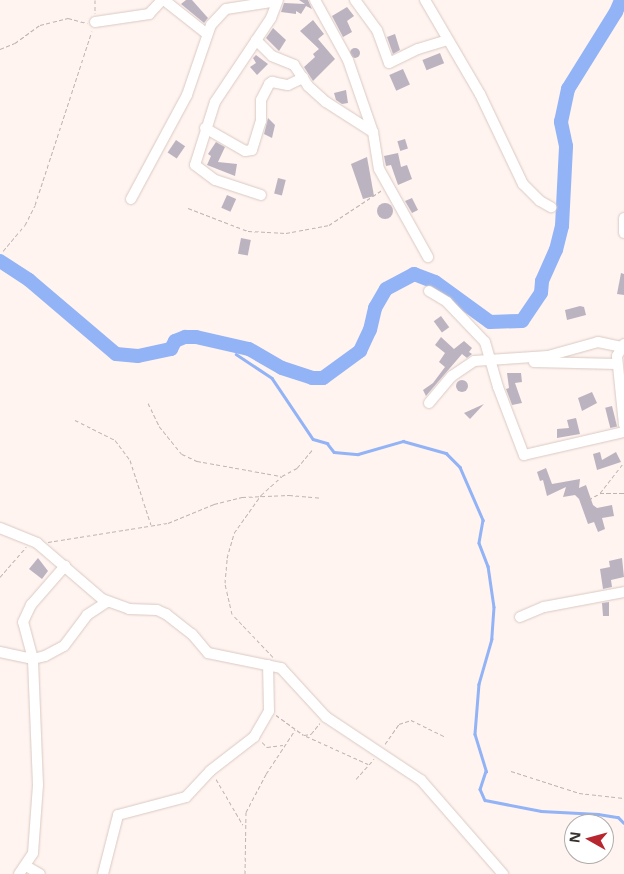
<!DOCTYPE html>
<style>
body{margin:0}
#map{position:relative;width:624px;height:874px;overflow:hidden;background:#fff4f0;font-family:"Noto Sans",sans-serif}
div>[style]{position:absolute}
.stream>*{height:2.5px;margin:-1.25px;padding:0 1.25px;transform-origin:1.25px;border-radius:1.25px;background:#92b3f6}
.river>*{height:14px;margin:-7px;padding:0 7px;transform-origin:7px;border-radius:7px;background:#92b3f6}
.building>*{inset:0;background:#bcb3c1;transform-origin:0 0}
.round{border-radius:50%}
.path>*{height:1px;margin-top:-0.5px;transform-origin:0;background:repeating-linear-gradient(90deg,#beb5b1 0 4px,transparent 0 6.5px)}
.roads{filter:drop-shadow(0 0 1px #dac9c2) drop-shadow(0 0 1px #dac9c2)}
.minor>*{height:10px;margin:-5px;padding:0 5px;transform-origin:5px;border-radius:5px;background:#fff}
span{translate:-50% -50%;white-space:nowrap;text-align:center;line-height:1.15;-webkit-text-stroke:4.5px #fff;paint-order:stroke}
.north{position:absolute;left:564px;top:814px;width:50px;height:50px;box-sizing:border-box;background:#fff;border:1px solid #afadab;border-radius:50%;rotate:277deg;font-size:14px;font-weight:700;line-height:20px;text-align:center;color:#37312e}
.north::after{content:'';display:block;margin:auto;width:18px;height:22px;background:#b8272f;clip-path:polygon(50% 0,100% 100%,50% 72%,0 100%)}
</style>
<div id="map">
<div class="stream">
<i style="left:236px;top:354px;width:43px;rotate:33.7deg"></i>
<i style="left:272px;top:378px;width:73px;rotate:56.1deg"></i>
<i style="left:313px;top:439px;width:15px;rotate:16deg"></i>
<i style="left:327px;top:443px;width:11px;rotate:52deg"></i>
<i style="left:334px;top:452px;width:24px;rotate:5deg"></i>
<i style="left:358px;top:454px;width:47px;rotate:-16.1deg"></i>
<i style="left:403px;top:441px;width:45px;rotate:15.6deg"></i>
<i style="left:446px;top:453px;width:20px;rotate:45deg"></i>
<i style="left:460px;top:467px;width:58px;rotate:66.5deg"></i>
<i style="left:483px;top:520px;width:23px;rotate:100deg"></i>
<i style="left:479px;top:543px;width:25px;rotate:69deg"></i>
<i style="left:488px;top:566px;width:41px;rotate:81.7deg"></i>
<i style="left:494px;top:607px;width:32px;rotate:94deg"></i>
<i style="left:492px;top:639px;width:47px;rotate:106.1deg"></i>
<i style="left:479px;top:684px;width:50px;rotate:94.6deg"></i>
<i style="left:475px;top:734px;width:39px;rotate:73deg"></i>
<i style="left:486px;top:771px;width:19px;rotate:108deg"></i>
<i style="left:480px;top:789px;width:12px;rotate:66deg"></i>
<i style="left:485px;top:800px;width:57px;rotate:11.1deg"></i>
<i style="left:541px;top:811px;width:57px;rotate:3deg"></i>
<i style="left:598px;top:814px;width:20px;rotate:9deg"></i>
<i style="left:618px;top:817px;width:8px;rotate:45deg"></i>
</div>
<div class="river">
<i style="left:0;top:261px;width:35px;rotate:33deg"></i>
<i style="left:29px;top:280px;width:114px;rotate:40.4deg"></i>
<i style="left:116px;top:354px;width:22px;rotate:5deg"></i>
<i style="left:138px;top:356px;width:34px;rotate:-12deg"></i>
<i style="left:171px;top:349px;width:9px;rotate:-63deg"></i>
<i style="left:175px;top:341px;width:11px;rotate:-22deg"></i>
<i style="left:185px;top:337px;width:11px"></i>
<i style="left:196px;top:337px;width:54px;rotate:12.8deg"></i>
<i style="left:249px;top:349px;width:38px;rotate:30deg"></i>
<i style="left:282px;top:368px;width:32px;rotate:18deg"></i>
<i style="left:312px;top:378px;width:11px"></i>
<i style="left:323px;top:378px;width:46px;rotate:-36.1deg"></i>
<i style="left:360px;top:351px;width:23px;rotate:-65deg"></i>
<i style="left:370px;top:330px;width:23px;rotate:-77deg"></i>
<i style="left:375px;top:308px;width:22px;rotate:-60deg"></i>
<i style="left:386px;top:289px;width:32px;rotate:-28deg"></i>
<i style="left:414px;top:274px;width:22px;rotate:21deg"></i>
<i style="left:435px;top:282px;width:68px;rotate:36deg"></i>
<i style="left:490px;top:322px;width:32px;rotate:-2deg"></i>
<i style="left:522px;top:321px;width:34px;rotate:-56deg"></i>
<i style="left:541px;top:293px;width:12px;rotate:-85deg"></i>
<i style="left:542px;top:281px;width:34px;rotate:-66deg"></i>
<i style="left:556px;top:250px;width:25px;rotate:-76deg"></i>
<i style="left:562px;top:226px;width:80px;rotate:-87.1deg"></i>
<i style="left:566px;top:146px;width:25px;rotate:-102deg"></i>
<i style="left:561px;top:122px;width:34px;rotate:-78deg"></i>
<i style="left:568px;top:89px;width:91px;rotate:-58.1deg"></i>
<i style="left:616px;top:12px;width:13px;rotate:-67deg"></i>
</div>
<div class="building">
<i style="clip-path:polygon(186px 0,192px 0,208px 18px,204px 23px,181px 4px)"></i>
<i style="clip-path:polygon(299px 0,308px 0,312px 9px,306px 6px,301px 14px,296px 11px,296px 14px,281px 12px,284px 3px,305px 4px)"></i>
<i style="clip-path:polygon(347px 7px,354px 16px,347px 21px,352px 32px,343px 37px,332px 16px)"></i>
<i style="clip-path:polygon(313px 20px,324px 34px,318px 39px,335px 59px,313px 81px,304px 67px,315px 57px,313px 54px,319px 49px,300px 31px)"></i>
<i style="clip-path:polygon(273px 28px,286px 40px,279px 51px,266px 38px)"></i>
<i style="clip-path:polygon(395px 34px,400px 50px,393px 54px,387px 37px)"></i>
<i class="round" style="left:350px;top:48px;width:10px;height:10px"></i>
<i style="left:440px;top:53px;width:11px;height:19px;rotate:68deg"></i>
<i style="clip-path:polygon(256px 55px,268px 64px,257px 75px,250px 67px,256px 63px,253px 58px)"></i>
<i style="left:403px;top:69px;width:17px;height:15px;rotate:66deg"></i>
<i style="clip-path:polygon(346px 90px,348px 103px,342px 104px,336px 100px,334px 93px)"></i>
<i style="clip-path:polygon(268px 118px,275px 125px,272px 138px,264px 134px)"></i>
<i style="left:405px;top:139px;width:10px;height:8px;rotate:73deg"></i>
<i style="left:176px;top:140px;width:11px;height:15px;rotate:34deg"></i>
<i style="clip-path:polygon(216px 142px,225px 147px,218px 162px,237px 164px,235px 176px,207px 165px,211px 156px,208px 154px)"></i>
<i style="clip-path:polygon(398px 153px,401px 167px,407px 165px,412px 179px,398px 185px,391px 165px,386px 166px,384px 156px)"></i>
<i style="clip-path:polygon(367px 157px,374px 196px,363px 199px,351px 164px)"></i>
<i style="left:278px;top:178px;width:8px;height:16px;rotate:14deg"></i>
<i style="left:227px;top:195px;width:10px;height:14px;rotate:24deg"></i>
<i style="clip-path:polygon(412px 198px,418px 210px,412px 213px,405px 201px)"></i>
<i class="round" style="left:377px;top:203px;width:16px;height:16px"></i>
<i style="left:241px;top:238px;width:10px;height:16px;rotate:11deg"></i>
<i style="clip-path:polygon(621px 273px,624px 274px,624px 295px,617px 294px)"></i>
<i style="clip-path:polygon(580px 306px,584px 307px,586px 315px,567px 320px,565px 310px)"></i>
<i style="left:441px;top:316px;width:14px;height:9px;rotate:54deg"></i>
<i style="clip-path:polygon(441px 337px,454px 349px,464px 341px,472px 348px,469px 352px,472px 354px,467px 358px,462px 354px,426px 396px,423px 390px,433px 383px,445px 367px,439px 362px,445px 353px,435px 345px)"></i>
<i style="clip-path:polygon(507px 373px,521px 373px,522px 382px,515px 383px,522px 403px,512px 405px,506px 389px,509px 388px)"></i>
<i class="round" style="left:456px;top:380px;width:12px;height:12px"></i>
<i style="clip-path:polygon(592px 392px,597px 403px,582px 411px,578px 398px)"></i>
<i style="clip-path:polygon(484px 404px,470px 419px,464px 413px)"></i>
<i style="left:612px;top:406px;width:21px;height:7px;rotate:76deg"></i>
<i style="clip-path:polygon(576px 418px,580px 434px,557px 438px,557px 429px,569px 428px,567px 420px)"></i>
<i style="clip-path:polygon(600px 452px,602px 460px,616px 452px,621px 462px,597px 470px,593px 454px)"></i>
<i style="clip-path:polygon(546px 468px,552px 484px,580px 479px,579px 488px,586px 485px,593px 505px,597px 508px,612px 505px,614px 516px,602px 518px,605px 529px,598px 532px,594px 522px,588px 524px,579px 499px,575px 495px,563px 497px,566px 487px,547px 496px,543px 480px,540px 481px,537px 472px)"></i>
<i style="clip-path:polygon(38px 558px,48px 571px,42px 579px,29px 569px)"></i>
<i style="clip-path:polygon(622px 558px,624px 577px,611px 580px,612px 587px,603px 589px,600px 569px,610px 567px,609px 561px)"></i>
<i style="clip-path:polygon(609px 602px,609px 616px,603px 616px,602px 603px)"></i>
</div>
<div class="path">
<i style="left:95px;top:0;width:13px;rotate:90deg"></i>
<i style="left:0;top:49px;width:16px;rotate:-22deg"></i>
<i style="left:15px;top:43px;width:31px;rotate:-36deg"></i>
<i style="left:40px;top:25px;width:29px;rotate:-14deg"></i>
<i style="left:68px;top:18px;width:20px;rotate:15deg"></i>
<i style="left:188px;top:208px;width:64px;rotate:21deg"></i>
<i style="left:248px;top:231px;width:38px;rotate:3deg"></i>
<i style="left:286px;top:233px;width:44px;rotate:-10.5deg"></i>
<i style="left:329px;top:225px;width:64px;rotate:-33.4deg"></i>
<i style="left:3px;top:251px;width:34px;rotate:-50deg"></i>
<i style="left:25px;top:225px;width:22px;rotate:-63deg"></i>
<i style="left:35px;top:205px;width:183px;rotate:-71.9deg"></i>
<i style="left:148px;top:403px;width:25px;rotate:64deg"></i>
<i style="left:159px;top:426px;width:36px;rotate:51deg"></i>
<i style="left:182px;top:454px;width:17px;rotate:25deg"></i>
<i style="left:197px;top:461px;width:85px;rotate:10.1deg"></i>
<i style="left:75px;top:420px;width:45px;rotate:26.6deg"></i>
<i style="left:115px;top:440px;width:25px;rotate:53deg"></i>
<i style="left:130px;top:460px;width:68px;rotate:72.1deg"></i>
<i style="left:600px;top:493px;width:39px;rotate:-52deg"></i>
<i style="left:583px;top:503px;width:20px;rotate:-30deg"></i>
<i style="left:600px;top:493px;width:24px"></i>
<i style="left:48px;top:542px;width:121px;rotate:-9deg"></i>
<i style="left:168px;top:523px;width:50px;rotate:-22.4deg"></i>
<i style="left:214px;top:504px;width:29px;rotate:-14deg"></i>
<i style="left:242px;top:497px;width:47px;rotate:-2.4deg"></i>
<i style="left:289px;top:495px;width:32px;rotate:5deg"></i>
<i style="left:0;top:577px;width:40px;rotate:-49deg"></i>
<i style="left:273px;top:657px;width:59px;rotate:-133.6deg"></i>
<i style="left:232px;top:614px;width:32px;rotate:-103deg"></i>
<i style="left:225px;top:583px;width:25px;rotate:-85deg"></i>
<i style="left:227px;top:558px;width:26px;rotate:-74deg"></i>
<i style="left:234px;top:533px;width:47px;rotate:-54.6deg"></i>
<i style="left:261px;top:495px;width:28px;rotate:-42deg"></i>
<i style="left:282px;top:476px;width:17px;rotate:-28deg"></i>
<i style="left:297px;top:468px;width:25px;rotate:-50deg"></i>
<i style="left:276px;top:715px;width:34px;rotate:36deg"></i>
<i style="left:304px;top:735px;width:7px;rotate:-8deg"></i>
<i style="left:311px;top:734px;width:14px;rotate:-51deg"></i>
<i style="left:306px;top:736px;width:68px;rotate:24.3deg"></i>
<i style="left:262px;top:742px;width:7px;rotate:45deg"></i>
<i style="left:267px;top:747px;width:16px;rotate:-7deg"></i>
<i style="left:385px;top:744px;width:24px;rotate:-55deg"></i>
<i style="left:399px;top:724px;width:13px;rotate:-18deg"></i>
<i style="left:411px;top:720px;width:39px;rotate:26deg"></i>
<i style="left:511px;top:771px;width:71px;rotate:17.9deg"></i>
<i style="left:579px;top:793px;width:45px;rotate:6.3deg"></i>
<i style="left:216px;top:779px;width:53px;rotate:59.6deg"></i>
<i style="left:356px;top:779px;width:27px;rotate:-48deg"></i>
<i style="left:245px;top:874px;width:62px;rotate:-89.1deg"></i>
<i style="left:246px;top:812px;width:43px;rotate:-62.2deg"></i>
<i style="left:266px;top:774px;width:53px;rotate:-56.6deg"></i>
</div>
<div class="roads">
<div class="minor">
<i style="left:164px;top:0;width:55px;rotate:38.3deg"></i>
<i style="left:315px;top:0;width:68px;rotate:61.2deg"></i>
<i style="left:348px;top:60px;width:76px;rotate:70.9deg"></i>
<i style="left:373px;top:132px;width:37px;rotate:81deg"></i>
<i style="left:379px;top:169px;width:101px;rotate:60.9deg"></i>
<i style="left:355px;top:0;width:37px;rotate:54deg"></i>
<i style="left:377px;top:30px;width:35px;rotate:70deg"></i>
<i style="left:389px;top:63px;width:32px;rotate:-26deg"></i>
<i style="left:418px;top:49px;width:31px;rotate:-17deg"></i>
<i style="left:425px;top:0;width:109px;rotate:59.7deg"></i>
<i style="left:480px;top:94px;width:100px;rotate:64.5deg"></i>
<i style="left:523px;top:184px;width:24px;rotate:45deg"></i>
<i style="left:540px;top:201px;width:13px;rotate:29deg"></i>
<i style="left:95px;top:22px;width:55px;rotate:-8.4deg"></i>
<i style="left:149px;top:14px;width:19px;rotate:-47deg"></i>
<i style="left:256px;top:40px;width:23px;rotate:45deg"></i>
<i style="left:272px;top:56px;width:24px;rotate:22deg"></i>
<i style="left:294px;top:65px;width:25px;rotate:56deg"></i>
<i style="left:308px;top:86px;width:24px;rotate:42deg"></i>
<i style="left:326px;top:102px;width:56px;rotate:32.6deg"></i>
<i style="left:205px;top:128px;width:46px;rotate:29.9deg"></i>
<i style="left:245px;top:151px;width:7px;rotate:-8deg"></i>
<i style="left:252px;top:150px;width:30px;rotate:-73deg"></i>
<i style="left:261px;top:121px;width:21px;rotate:-90deg"></i>
<i style="left:261px;top:100px;width:18px;rotate:-63deg"></i>
<i style="left:269px;top:84px;width:4px;rotate:-34deg"></i>
<i style="left:272px;top:82px;width:16px;rotate:11deg"></i>
<i style="left:288px;top:85px;width:17px;rotate:-25deg"></i>
<i style="left:261px;top:195px;width:48px;rotate:-161.9deg"></i>
<i style="left:215px;top:180px;width:25px;rotate:-143deg"></i>
<i style="left:195px;top:165px;width:66px;rotate:-72.4deg"></i>
<i style="left:215px;top:102px;width:101px;rotate:-56.3deg"></i>
<i style="left:271px;top:18px;width:19px;rotate:-69deg"></i>
<i style="left:131px;top:199px;width:118px;rotate:-61.7deg"></i>
<i style="left:187px;top:95px;width:74px;rotate:-71.1deg"></i>
<i style="left:211px;top:25px;width:22px;rotate:-47deg"></i>
<i style="left:226px;top:9px;width:52px;rotate:-8.9deg"></i>
<i style="left:624px;top:218px;width:15px;rotate:90deg"></i>
<i style="left:429px;top:291px;width:21px;rotate:31deg"></i>
<i style="left:447px;top:302px;width:55px;rotate:46.5deg"></i>
<i style="left:485px;top:342px;width:47px;rotate:73.9deg"></i>
<i style="left:498px;top:387px;width:73px;rotate:69.1deg"></i>
<i style="left:524px;top:455px;width:103px;rotate:-13deg"></i>
<i style="left:624px;top:344px;width:14px;rotate:120deg"></i>
<i style="left:617px;top:356px;width:69px;rotate:84.2deg"></i>
<i style="left:534px;top:362px;width:83px;rotate:1.4deg"></i>
<i style="left:429px;top:403px;width:35px;rotate:-50deg"></i>
<i style="left:452px;top:376px;width:27px;rotate:-34deg"></i>
<i style="left:474px;top:361px;width:74px;rotate:-3.9deg"></i>
<i style="left:548px;top:356px;width:52px;rotate:-15.6deg"></i>
<i style="left:598px;top:342px;width:25px;rotate:12deg"></i>
<i style="left:0;top:528px;width:40px;rotate:22deg"></i>
<i style="left:37px;top:543px;width:86px;rotate:40.7deg"></i>
<i style="left:102px;top:599px;width:29px;rotate:20deg"></i>
<i style="left:129px;top:609px;width:28px;rotate:2deg"></i>
<i style="left:157px;top:610px;width:10px;rotate:24deg"></i>
<i style="left:166px;top:614px;width:33px;rotate:38deg"></i>
<i style="left:192px;top:634px;width:25px;rotate:50deg"></i>
<i style="left:208px;top:653px;width:75px;rotate:11.6deg"></i>
<i style="left:281px;top:668px;width:67px;rotate:47.4deg"></i>
<i style="left:326px;top:717px;width:114px;rotate:33.6deg"></i>
<i style="left:421px;top:780px;width:125px;rotate:48.9deg"></i>
<i style="left:520px;top:617px;width:26px;rotate:-23deg"></i>
<i style="left:544px;top:607px;width:81px;rotate:-10.6deg"></i>
<i style="left:0;top:652px;width:34px;rotate:12deg"></i>
<i style="left:33px;top:659px;width:12px;rotate:-14deg"></i>
<i style="left:45px;top:656px;width:21px;rotate:-28deg"></i>
<i style="left:64px;top:646px;width:39px;rotate:-53deg"></i>
<i style="left:87px;top:615px;width:24px;rotate:-33deg"></i>
<i style="left:26px;top:866px;width:16px;rotate:30deg"></i>
<i style="left:19px;top:874px;width:25px;rotate:-56deg"></i>
<i style="left:33px;top:853px;width:68px;rotate:-85.8deg"></i>
<i style="left:38px;top:785px;width:126px;rotate:-92.3deg"></i>
<i style="left:33px;top:659px;width:38px;rotate:-105deg"></i>
<i style="left:23px;top:622px;width:19px;rotate:-65deg"></i>
<i style="left:31px;top:605px;width:52px;rotate:-48.9deg"></i>
<i style="left:103px;top:874px;width:61px;rotate:-75.7deg"></i>
<i style="left:118px;top:815px;width:70px;rotate:-14.8deg"></i>
<i style="left:186px;top:797px;width:35px;rotate:-47deg"></i>
<i style="left:210px;top:771px;width:56px;rotate:-37.7deg"></i>
<i style="left:254px;top:737px;width:30px;rotate:-60deg"></i>
<i style="left:269px;top:711px;width:46px;rotate:-91.2deg"></i>
</div>
</div>
<div class="north">N</div>
</div>
